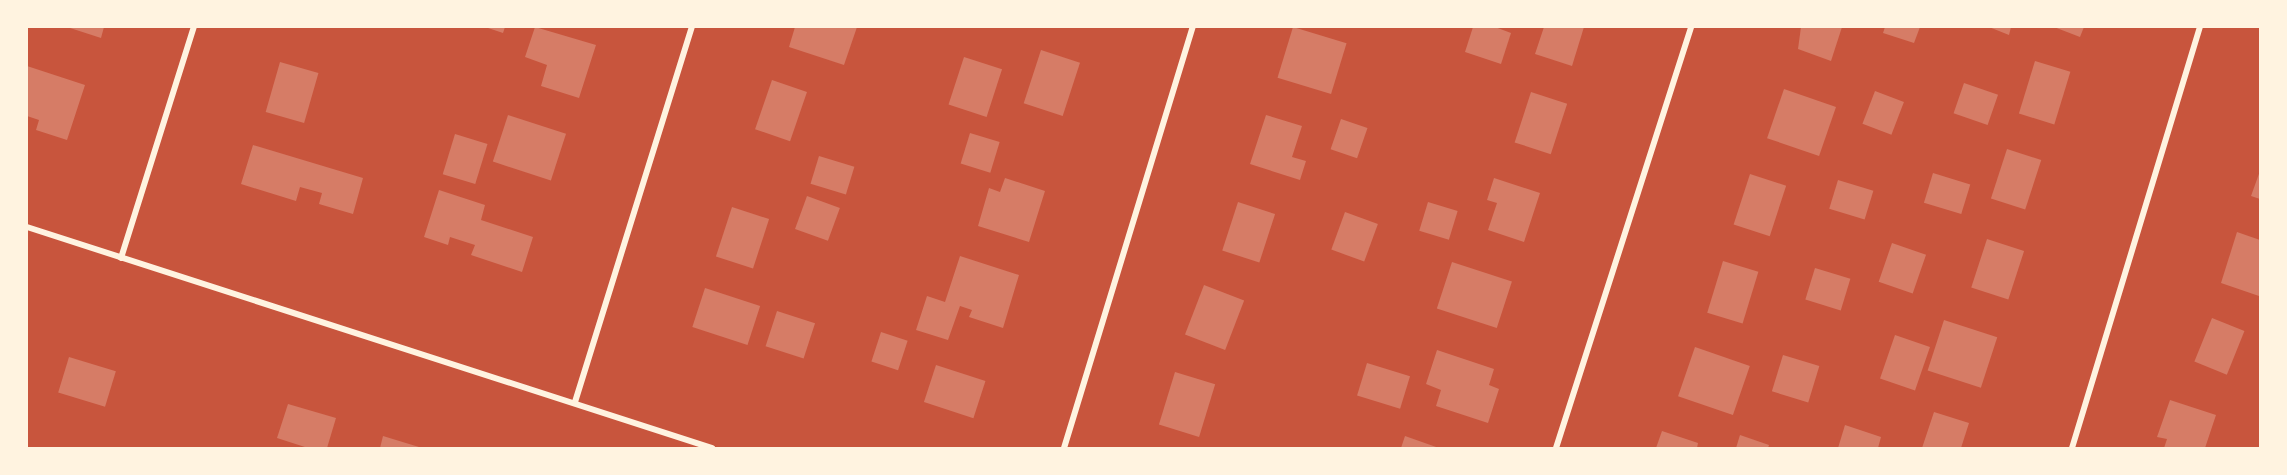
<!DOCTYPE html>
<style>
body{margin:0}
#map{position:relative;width:2287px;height:475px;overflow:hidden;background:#c8553d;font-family:"Open Sans",sans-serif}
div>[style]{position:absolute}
.building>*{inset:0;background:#d67c66;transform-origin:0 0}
.minor>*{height:6px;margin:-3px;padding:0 3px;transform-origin:3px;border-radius:3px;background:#fff3e0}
span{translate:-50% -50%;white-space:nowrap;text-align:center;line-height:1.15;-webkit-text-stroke:4.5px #fff3e0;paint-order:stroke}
.frame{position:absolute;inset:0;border:28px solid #fff3e0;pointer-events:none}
</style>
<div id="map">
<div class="building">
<i style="clip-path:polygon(67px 27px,104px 27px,101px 38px)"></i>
<i style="clip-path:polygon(485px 27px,505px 27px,503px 33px)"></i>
<i style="clip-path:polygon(535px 27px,596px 45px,579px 98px,541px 86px,547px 65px,525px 57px)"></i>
<i style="clip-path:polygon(795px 27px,857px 27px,844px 65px,789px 47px)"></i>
<i style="left:1293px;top:27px;width:56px;height:53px;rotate:17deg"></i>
<i style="clip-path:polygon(1473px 27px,1495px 27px,1511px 33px,1501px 64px,1465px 52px)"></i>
<i style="clip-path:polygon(1544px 27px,1584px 27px,1572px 66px,1535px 54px)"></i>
<i style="clip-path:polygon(1801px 27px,1842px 27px,1831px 61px,1798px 49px)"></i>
<i style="clip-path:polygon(1885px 27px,1920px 27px,1914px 43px,1883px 33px)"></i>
<i style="clip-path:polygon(1989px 27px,2011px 27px,2009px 35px)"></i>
<i style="clip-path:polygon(2054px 27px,2084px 27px,2080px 37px)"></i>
<i style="left:1041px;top:50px;width:41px;height:56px;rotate:18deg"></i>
<i style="left:964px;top:57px;width:40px;height:50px;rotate:18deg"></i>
<i style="left:2035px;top:61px;width:37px;height:55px;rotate:17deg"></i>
<i style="left:280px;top:62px;width:40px;height:52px;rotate:16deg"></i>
<i style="clip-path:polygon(27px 66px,85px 85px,67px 140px,36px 130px,39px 120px,27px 116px)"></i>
<i style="left:772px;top:80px;width:37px;height:52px;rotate:19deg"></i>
<i style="left:1964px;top:83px;width:36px;height:32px;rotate:19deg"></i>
<i style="left:1784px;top:89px;width:55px;height:52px;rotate:19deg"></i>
<i style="left:1875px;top:91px;width:31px;height:35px;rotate:21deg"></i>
<i style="left:1531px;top:92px;width:38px;height:53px;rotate:18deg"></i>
<i style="left:508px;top:115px;width:61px;height:49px;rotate:18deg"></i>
<i style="clip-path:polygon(1266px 115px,1302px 126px,1292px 157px,1306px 161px,1300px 180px,1250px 164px)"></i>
<i style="left:1341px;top:119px;width:28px;height:32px;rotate:19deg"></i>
<i style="left:970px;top:133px;width:31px;height:32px;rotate:17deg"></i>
<i style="left:455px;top:134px;width:34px;height:42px;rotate:17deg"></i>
<i style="clip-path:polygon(253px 145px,363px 178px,353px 214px,319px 204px,322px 193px,300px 187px,296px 201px,241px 184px)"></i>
<i style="left:2007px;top:149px;width:36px;height:52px;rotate:18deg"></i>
<i style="left:819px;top:156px;width:37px;height:29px;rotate:17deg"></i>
<i style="clip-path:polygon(2260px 171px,2260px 199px,2251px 196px)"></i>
<i style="left:1933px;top:173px;width:39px;height:31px;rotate:17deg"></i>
<i style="left:1750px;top:174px;width:38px;height:53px;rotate:18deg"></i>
<i style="clip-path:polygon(1005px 178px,1045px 191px,1029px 242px,978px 226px,989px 188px,1000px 192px)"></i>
<i style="clip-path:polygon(1494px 178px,1540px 193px,1524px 242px,1488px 230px,1497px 203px,1487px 200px)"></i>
<i style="left:1838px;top:180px;width:37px;height:30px;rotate:17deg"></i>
<i style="clip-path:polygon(439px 190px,485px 205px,481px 220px,533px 237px,522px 272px,471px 255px,475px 245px,450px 237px,448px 245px,424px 237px)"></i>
<i style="left:807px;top:196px;width:35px;height:35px;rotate:20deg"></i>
<i style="left:1238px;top:202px;width:39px;height:51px;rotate:18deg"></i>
<i style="left:1428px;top:202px;width:31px;height:30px;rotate:17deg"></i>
<i style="left:732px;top:207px;width:39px;height:52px;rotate:18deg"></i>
<i style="left:1345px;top:212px;width:35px;height:40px;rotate:20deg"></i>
<i style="clip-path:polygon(2237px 232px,2260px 240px,2259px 296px,2221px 283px)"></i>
<i style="left:1987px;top:239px;width:39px;height:51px;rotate:18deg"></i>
<i style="left:1892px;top:243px;width:36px;height:41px;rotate:19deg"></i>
<i style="clip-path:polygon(960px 256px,1019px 275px,1003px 328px,969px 317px,972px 310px,960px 306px,948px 340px,916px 330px,927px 296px,945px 302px)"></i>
<i style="left:1723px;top:261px;width:37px;height:54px;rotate:17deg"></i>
<i style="left:1452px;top:262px;width:63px;height:49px;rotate:18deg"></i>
<i style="left:1815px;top:268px;width:37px;height:33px;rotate:17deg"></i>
<i style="left:1204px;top:285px;width:43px;height:53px;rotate:21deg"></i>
<i style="left:705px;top:288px;width:58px;height:41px;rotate:18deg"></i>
<i style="left:777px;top:311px;width:40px;height:37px;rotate:18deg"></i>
<i style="left:2212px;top:318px;width:35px;height:47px;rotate:22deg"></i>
<i style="left:1944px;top:320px;width:56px;height:53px;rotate:18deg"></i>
<i style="left:881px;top:332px;width:28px;height:31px;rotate:18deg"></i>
<i style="left:1895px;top:335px;width:37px;height:46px;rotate:19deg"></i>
<i style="left:1695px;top:347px;width:58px;height:52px;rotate:19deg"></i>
<i style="clip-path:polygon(1437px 350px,1494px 369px,1489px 385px,1499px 389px,1488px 423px,1436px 406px,1441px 390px,1426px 384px)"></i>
<i style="left:1783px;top:355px;width:38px;height:38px;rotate:17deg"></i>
<i style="left:69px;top:357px;width:49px;height:37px;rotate:17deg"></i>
<i style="left:1367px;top:363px;width:45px;height:34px;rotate:17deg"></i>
<i style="left:936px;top:365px;width:52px;height:39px;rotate:18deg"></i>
<i style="left:1175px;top:372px;width:42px;height:55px;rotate:17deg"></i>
<i style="clip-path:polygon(2170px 400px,2216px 415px,2205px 448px,2164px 448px,2167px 439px,2157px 437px)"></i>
<i style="clip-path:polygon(288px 404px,336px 418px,327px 448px,308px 448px,277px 438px)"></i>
<i style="clip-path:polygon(1934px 412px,1969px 423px,1961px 448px,1922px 448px)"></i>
<i style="clip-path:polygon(1845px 425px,1881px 437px,1878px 448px,1838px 448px)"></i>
<i style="clip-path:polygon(1662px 431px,1698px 443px,1697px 448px,1656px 448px)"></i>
<i style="clip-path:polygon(1740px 435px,1769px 445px,1768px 448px,1736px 448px)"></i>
<i style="clip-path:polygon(383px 436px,419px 447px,419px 448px,380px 448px)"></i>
<i style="clip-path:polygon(1405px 436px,1439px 448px,1401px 448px)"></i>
</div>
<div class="minor">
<i style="left:27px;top:227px;width:720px;rotate:17.88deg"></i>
<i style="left:121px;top:258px;width:242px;rotate:-72.5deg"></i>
<i style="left:575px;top:402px;width:393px;rotate:-72.7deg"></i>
<i style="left:1064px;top:448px;width:440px;rotate:-73deg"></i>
<i style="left:1556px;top:448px;width:442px;rotate:-72.2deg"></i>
<i style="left:2072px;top:448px;width:440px;rotate:-73.1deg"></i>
</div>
<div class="frame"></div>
</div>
